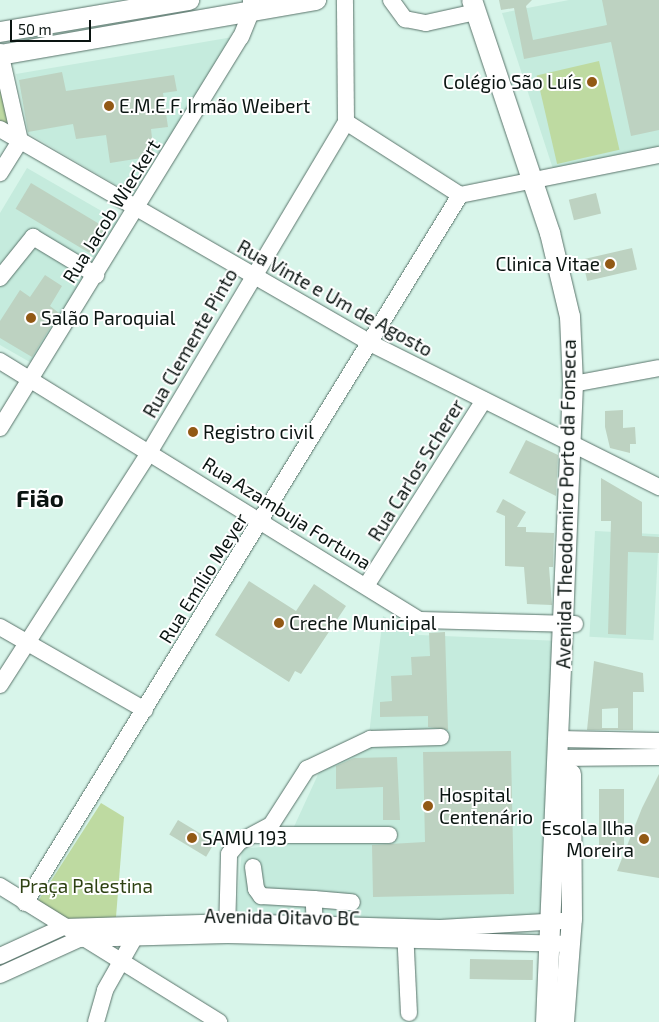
<!DOCTYPE html>
<meta charset="utf-8">
<style>
body{margin:0}
#map{position:relative;width:659px;height:1022px;overflow:hidden;background:#d8f5ea;font-family:"Exo 2",sans-serif}
div>[style]{position:absolute}
.built>*{inset:0;background:#c5ebdd;transform-origin:0 0}
.green>*{inset:0;background:#bedaa1;transform-origin:0 0}
.building>*{inset:0;background:#bdd2c1;transform-origin:0 0}
.roads{filter:drop-shadow(0 0 1px #5a746b) drop-shadow(0 0 1px #5a746b)}
.minor>*{height:16px;margin:-8px;padding:0 8px;transform-origin:8px;border-radius:8px;background:#fff}
.major>*{height:20px;margin:-10px;padding:0 10px;transform-origin:10px;border-radius:10px;background:#fff}
.dots>*{width:14px;height:14px;translate:-50% -50%;box-sizing:border-box;border:2px solid #fff;border-radius:50%}
span{translate:-50% -50%;white-space:nowrap;text-align:center;line-height:1.15;-webkit-text-stroke:4px #fff;paint-order:stroke}
.poi-label{font-size:19px;color:#0a1411}
.right{translate:-100% -50%;text-align:right}
.left{translate:0 -50%;text-align:left}
.street-label{font-size:19px;color:#0a1411}
.park-label{font-size:19px;color:#2e4213}
.district-label{font-size:24px;color:#0a1411;font-weight:700}
.scale{position:absolute;left:10px;top:20px;width:81px;height:22px;box-sizing:border-box;border:2px solid #0a1411;border-top:0;padding-left:6px;font-size:15px;line-height:18px;white-space:nowrap;color:#0a1411;-webkit-text-stroke:4px #fff;paint-order:stroke}
</style>
<div id="map">
<div class="built">
<i style="clip-path:polygon(569px 0,659px 0,659px 150px,554px 172px,502px 13px)"></i>
<i style="clip-path:polygon(239px 36px,138px 198px,28px 133px,16px 74px)"></i>
<i style="clip-path:polygon(27px 168px,124px 224px,35px 365px,0 345px,0 213px)"></i>
<i style="left:595px;top:531px;width:64px;height:106px;rotate:3deg"></i>
<i style="clip-path:polygon(383px 616px,419px 635px,560px 641px,546px 911px,527px 922px,236px 916px,242px 849px,286px 844px,321px 768px,368px 743px)"></i>
</div>
<div class="green">
<i style="left:599px;top:61px;width:91px;height:64px;rotate:77deg"></i>
<i style="clip-path:polygon(0 89px,10px 130px,0 124px)"></i>
<i style="clip-path:polygon(101px 803px,124px 817px,116px 917px,71px 921px,38px 901px)"></i>
</div>
<div class="building">
<i style="clip-path:polygon(499px 0,532px 0,526px 6px,533px 40px,607px 25px,602px 0,659px 0,659px 130px,631px 136px,611px 42px,524px 59px,514px 8px,501px 10px)"></i>
<i style="clip-path:polygon(62px 72px,66px 91px,174px 75px,177px 91px,163px 93px,168px 127px,151px 129px,154px 156px,110px 163px,106px 135px,76px 139px,73px 124px,28px 132px,19px 80px)"></i>
<i style="left:31px;top:183px;width:89px;height:30px;rotate:31deg"></i>
<i style="left:596px;top:193px;width:21px;height:28px;rotate:76deg"></i>
<i style="left:632px;top:248px;width:22px;height:51px;rotate:77deg"></i>
<i style="clip-path:polygon(45px 275px,62px 286px,50px 306px,59px 313px,32px 357px,0 338px,0 321px,20px 290px,30px 297px)"></i>
<i style="clip-path:polygon(623px 410px,623px 428px,635px 427px,636px 444px,630px 444px,630px 453px,610px 448px,605px 427px,605px 411px)"></i>
<i style="clip-path:polygon(526px 440px,558px 455px,556px 496px,509px 473px)"></i>
<i style="clip-path:polygon(601px 478px,642px 502px,642px 536px,659px 537px,659px 553px,628px 552px,626px 635px,608px 634px,611px 521px,601px 521px)"></i>
<i style="clip-path:polygon(503px 499px,526px 512px,517px 527px,526px 527px,526px 532px,554px 533px,553px 567px,549px 567px,552px 605px,527px 604px,524px 567px,505px 566px,505px 516px,496px 512px)"></i>
<i style="clip-path:polygon(249px 581px,296px 611px,314px 584px,346px 606px,301px 674px,295px 671px,289px 682px,215px 635px)"></i>
<i style="clip-path:polygon(445px 632px,448px 730px,428px 727px,428px 716px,380px 717px,380px 702px,392px 701px,391px 676px,412px 675px,411px 657px,430px 656px,429px 633px)"></i>
<i style="clip-path:polygon(evenodd,594px 661px,643px 673px,644px 692px,633px 692px,633px 730px,587px 730px,594px 661px,618px 708px,618px 728px,602px 728px,602px 709px,618px 708px)"></i>
<i style="clip-path:polygon(511px 751px,514px 894px,373px 897px,372px 845px,425px 842px,423px 752px)"></i>
<i style="clip-path:polygon(397px 757px,400px 820px,383px 820px,383px 787px,336px 789px,336px 766px,354px 758px)"></i>
<i style="clip-path:polygon(659px 774px,659px 878px,617px 871px,642px 808px)"></i>
<i style="left:599px;top:789px;width:25px;height:56px"></i>
<i style="left:178px;top:820px;width:43px;height:17px;rotate:31deg"></i>
<i style="left:470px;top:959px;width:63px;height:20px;rotate:1deg"></i>
</div>
<div class="roads">
<div class="minor">
<i style="left:391px;top:0;width:24px;rotate:54deg"></i>
<i style="left:405px;top:19px;width:21px;rotate:11deg"></i>
<i style="left:426px;top:23px;width:51px;rotate:-12.4deg"></i>
<i style="left:0;top:52px;width:91px;rotate:77.3deg"></i>
<i style="left:20px;top:141px;width:38px;rotate:122deg"></i>
<i style="left:346px;top:122px;width:135px;rotate:32.6deg"></i>
<i style="left:460px;top:195px;width:203px;rotate:-11.4deg"></i>
<i style="left:0;top:129px;width:427px;rotate:30deg"></i>
<i style="left:370px;top:343px;width:323px;rotate:26.5deg"></i>
<i style="left:0;top:278px;width:53px;rotate:-51.2deg"></i>
<i style="left:33px;top:237px;width:74px;rotate:31.1deg"></i>
<i style="left:0;top:361px;width:493px;rotate:31.7deg"></i>
<i style="left:419px;top:620px;width:156px;rotate:1.5deg"></i>
<i style="left:573px;top:384px;width:87px;rotate:-10.5deg"></i>
<i style="left:0;top:428px;width:459px;rotate:-58.4deg"></i>
<i style="left:241px;top:37px;width:27px;rotate:-68deg"></i>
<i style="left:251px;top:12px;width:12px;rotate:-90deg"></i>
<i style="left:366px;top:586px;width:220px;rotate:-57.6deg"></i>
<i style="left:0;top:627px;width:167px;rotate:29.8deg"></i>
<i style="left:0;top:685px;width:278px;rotate:-57.3deg"></i>
<i style="left:150px;top:451px;width:383px;rotate:-59.2deg"></i>
<i style="left:346px;top:122px;width:122px;rotate:-90.5deg"></i>
<i style="left:559px;top:739px;width:100px;rotate:1.1deg"></i>
<i style="left:558px;top:758px;width:101px;rotate:-0.6deg"></i>
<i style="left:257px;top:835px;width:132px"></i>
<i style="left:253px;top:867px;width:22px;rotate:82deg"></i>
<i style="left:256px;top:889px;width:9px;rotate:54deg"></i>
<i style="left:261px;top:896px;width:53px;rotate:3.2deg"></i>
<i style="left:0;top:886px;width:258px;rotate:31.8deg"></i>
<i style="left:25px;top:903px;width:831px;rotate:-58.43deg"></i>
<i style="left:405px;top:929px;width:84px;rotate:87.3deg"></i>
<i style="left:227px;top:933px;width:79px;rotate:-88.5deg"></i>
<i style="left:229px;top:854px;width:16px;rotate:-50deg"></i>
<i style="left:239px;top:842px;width:36px;rotate:-28deg"></i>
<i style="left:271px;top:825px;width:67px;rotate:-57.3deg"></i>
<i style="left:307px;top:769px;width:70px;rotate:-25.5deg"></i>
<i style="left:370px;top:739px;width:71px;rotate:-1.6deg"></i>
<i style="left:315px;top:935px;width:36px;rotate:-92deg"></i>
<i style="left:314px;top:899px;width:38px;rotate:5deg"></i>
<i style="left:0;top:956px;width:69px;rotate:-24.7deg"></i>
<i style="left:63px;top:927px;width:164px;rotate:-1.7deg"></i>
<i style="left:227px;top:922px;width:213px;rotate:1.6deg"></i>
<i style="left:440px;top:928px;width:122px;rotate:-3.3deg"></i>
<i style="left:0;top:975px;width:87px;rotate:-24.5deg"></i>
<i style="left:79px;top:939px;width:148px;rotate:-1.5deg"></i>
<i style="left:227px;top:935px;width:344px;rotate:1.5deg"></i>
<i style="left:96px;top:1022px;width:33px;rotate:-74deg"></i>
<i style="left:105px;top:990px;width:61px;rotate:-60.5deg"></i>
</div>
<div class="major">
<i style="left:472px;top:0;width:246px;rotate:71.5deg"></i>
<i style="left:550px;top:233px;width:86px;rotate:76.6deg"></i>
<i style="left:570px;top:317px;width:67px;rotate:87.4deg"></i>
<i style="left:573px;top:384px;width:639px;rotate:92.42deg"></i>
<i style="left:0;top:32px;width:192px;rotate:-9.6deg"></i>
<i style="left:0;top:55px;width:321px;rotate:-9.9deg"></i>
<i style="left:564px;top:1022px;width:103px;rotate:-85.6deg"></i>
<i style="left:572px;top:919px;width:145px;rotate:-90.4deg"></i>
</div>
</div>
<div class="dots">
<i style="left:592px;top:82px;background:#925915"></i>
<i style="left:109px;top:106px;background:#925915"></i>
<i style="left:610px;top:264px;background:#925915"></i>
<i style="left:31px;top:318px;background:#925915"></i>
<i style="left:193px;top:432px;background:#925915"></i>
<i style="left:279px;top:623px;background:#925915"></i>
<i style="left:428px;top:806px;background:#925915"></i>
<i style="left:192px;top:838px;background:#925915"></i>
<i style="left:644px;top:839px;background:#925915"></i>
</div>
<div class="poi-label">
<span class="right" style="left:582px;top:82px">Colégio São Luís</span>
<span class="left" style="left:119px;top:106px">E.M.E.F. Irmão Weibert</span>
<span class="right" style="left:600px;top:264px">Clinica Vitae</span>
<span class="left" style="left:41px;top:318px">Salão Paroquial</span>
<span class="left" style="left:203px;top:432px">Registro civil</span>
<span class="left" style="left:289px;top:623px">Creche Municipal</span>
<span class="left" style="left:439px;top:806px">Hospital<br>Centenário</span>
<span class="right" style="left:634px;top:839px">Escola Ilha<br>Moreira</span>
<span class="left" style="left:202px;top:838px">SAMU 193</span>
</div>
<div class="street-label">
<span style="left:111px;top:211px;rotate:-58deg">Rua Jacob Wieckert</span>
<span style="left:335px;top:298px;rotate:29deg">Rua Vinte e Um de Agosto</span>
<span style="left:190px;top:343px;rotate:-60deg">Rua Clemente Pinto</span>
<span style="left:416px;top:470px;rotate:-58deg">Rua Carlos Scherer</span>
<span style="left:566px;top:504px;rotate:-89deg">Avenida Theodomiro Porto da Fonseca</span>
<span style="left:287px;top:513px;rotate:32deg">Rua Azambuja Fortuna</span>
<span style="left:203px;top:578px;rotate:-58deg">Rua Emílio Meyer</span>
<span style="left:282px;top:917px;rotate:1deg">Avenida Oitavo BC</span>
</div>
<div class="park-label">
<span style="left:86px;top:886px">Praça Palestina</span>
</div>
<div class="district-label">
<span style="left:40px;top:498px">Fião</span>
</div>
<div class="scale">50 m</div>
</div>
